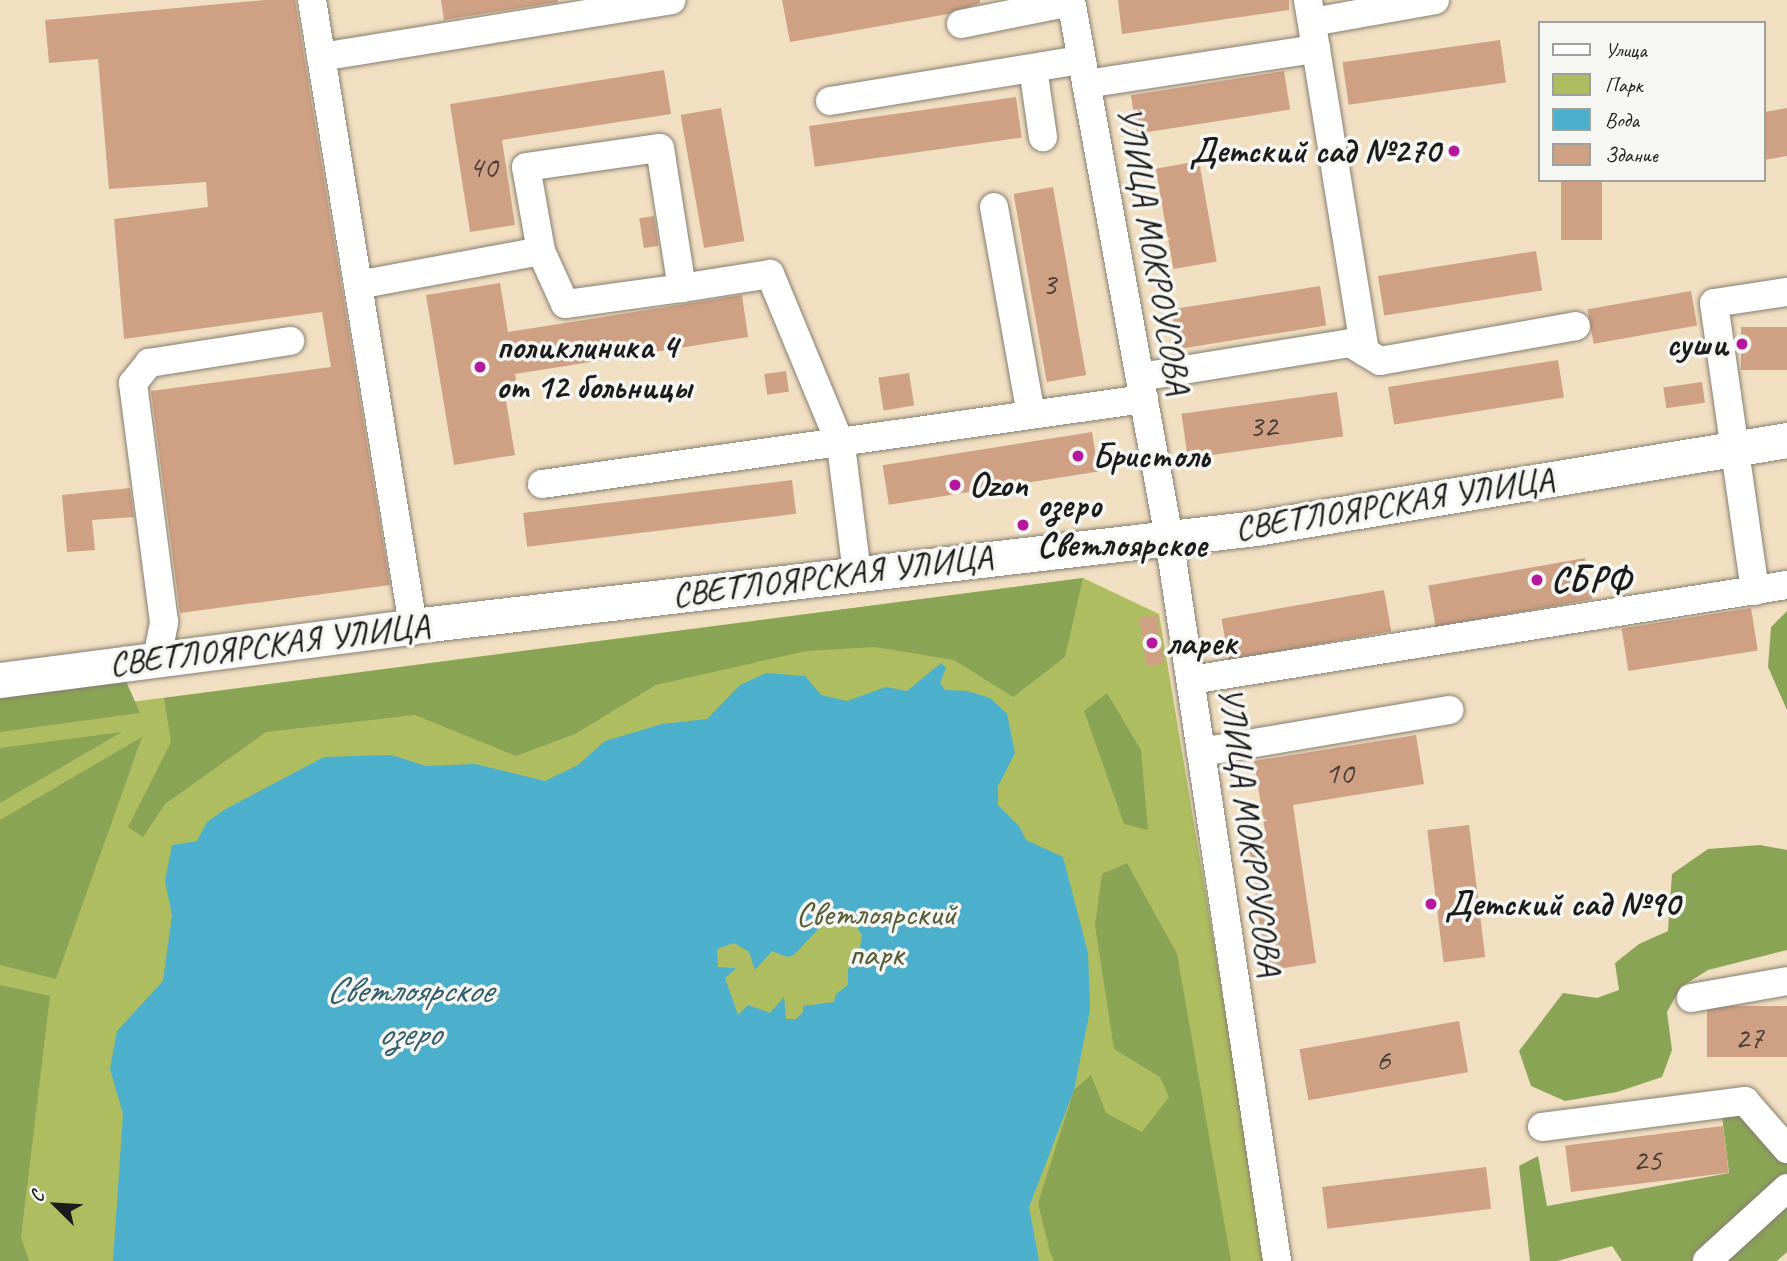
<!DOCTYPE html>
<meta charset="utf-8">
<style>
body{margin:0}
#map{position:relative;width:1787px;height:1261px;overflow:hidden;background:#f1dfc2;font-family:Caveat,sans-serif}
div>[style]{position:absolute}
.green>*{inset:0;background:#aebd60}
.forest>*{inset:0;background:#8aa456}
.water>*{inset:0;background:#4cafcb}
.building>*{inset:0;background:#cea185;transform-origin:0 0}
.roads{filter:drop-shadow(0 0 2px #867e6f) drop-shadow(0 0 2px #867e6f)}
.minor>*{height:28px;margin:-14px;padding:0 14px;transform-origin:14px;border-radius:14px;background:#fff}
.major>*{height:35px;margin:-17.5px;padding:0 17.5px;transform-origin:17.5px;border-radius:17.5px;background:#fff}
.dots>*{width:19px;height:19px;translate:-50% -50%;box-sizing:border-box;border:4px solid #f6f6f2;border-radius:50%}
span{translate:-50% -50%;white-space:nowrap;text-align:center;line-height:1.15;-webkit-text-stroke:7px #f6f6f2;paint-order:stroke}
.number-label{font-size:32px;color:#483d36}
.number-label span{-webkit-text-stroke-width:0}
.poi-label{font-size:35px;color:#1c1c1c;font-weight:700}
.right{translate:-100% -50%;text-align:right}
.left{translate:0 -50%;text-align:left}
.street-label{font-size:35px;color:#1c1c1c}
.park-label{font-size:35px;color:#565c37}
.water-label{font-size:37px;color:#325e6b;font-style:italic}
.legend{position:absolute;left:1538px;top:21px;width:228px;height:161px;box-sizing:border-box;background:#f6f6f2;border:2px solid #9f9f9c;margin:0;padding:9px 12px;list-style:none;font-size:21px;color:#1c1c1c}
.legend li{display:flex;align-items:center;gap:14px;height:35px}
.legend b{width:35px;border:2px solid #9f9f9c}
.north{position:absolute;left:21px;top:1170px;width:70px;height:70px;-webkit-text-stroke:5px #f6f6f2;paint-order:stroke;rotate:294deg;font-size:19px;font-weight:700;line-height:28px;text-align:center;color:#1c1c1c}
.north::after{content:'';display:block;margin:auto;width:24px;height:32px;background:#1c1c1c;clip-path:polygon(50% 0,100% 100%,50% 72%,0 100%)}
</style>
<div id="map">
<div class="green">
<i style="clip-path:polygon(1083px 578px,1159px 614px,1267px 1261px,0 1261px,0 719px)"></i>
</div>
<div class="forest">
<i style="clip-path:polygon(1083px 578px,1065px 657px,1013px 697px,954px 660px,875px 647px,806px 651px,656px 685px,575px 734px,516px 756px,415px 715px,266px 732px,165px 804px,143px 837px,128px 827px,171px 742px,164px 698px)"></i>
<i style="clip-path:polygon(1787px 611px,1787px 710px,1768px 667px,1771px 627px)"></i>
<i style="clip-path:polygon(122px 672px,140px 713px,0 732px,0 692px)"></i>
<i style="clip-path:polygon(1107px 693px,1141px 750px,1148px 830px,1124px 824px,1084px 711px)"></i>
<i style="clip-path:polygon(122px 732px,0 803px,0 748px)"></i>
<i style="clip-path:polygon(142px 737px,56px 979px,0 965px,0 820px)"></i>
<i style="clip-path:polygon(1760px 845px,1787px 850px,1787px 950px,1708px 970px,1681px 987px,1667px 1012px,1672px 1050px,1662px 1077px,1617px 1092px,1565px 1101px,1531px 1086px,1519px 1051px,1563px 993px,1597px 998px,1619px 990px,1615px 963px,1639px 944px,1668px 931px,1672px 874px,1708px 849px)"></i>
<i style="clip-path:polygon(1127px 863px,1177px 954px,1231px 1261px,1054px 1261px,1050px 1252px,1038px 1203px,1074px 1090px,1091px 1075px,1106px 1113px,1142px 1132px,1169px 1097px,1160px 1077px,1114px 1049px,1095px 925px,1102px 874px)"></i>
<i style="clip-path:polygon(0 985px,50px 996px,21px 1237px,29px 1261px,0 1261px)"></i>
<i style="clip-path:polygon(1739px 1106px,1787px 1163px,1787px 1252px,1777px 1261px,1622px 1261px,1612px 1246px,1557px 1261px,1530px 1261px,1519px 1166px,1538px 1156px,1547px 1206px,1729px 1173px,1721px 1108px)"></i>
</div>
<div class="water">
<i style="clip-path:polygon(evenodd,941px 663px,946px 668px,940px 683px,945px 690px,967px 691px,990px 698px,1007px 714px,1015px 753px,998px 786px,998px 805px,1019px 826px,1026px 840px,1063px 857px,1088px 953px,1090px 1010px,1074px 1090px,1029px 1207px,1039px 1261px,113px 1261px,123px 1114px,110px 1069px,117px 1031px,163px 981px,172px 915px,165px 881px,172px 845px,197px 841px,207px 822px,224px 810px,324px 757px,391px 755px,426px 766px,475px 764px,545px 781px,578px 765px,605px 741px,662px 724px,707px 719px,740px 685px,766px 673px,805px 676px,821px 695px,847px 701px,886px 687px,907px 691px,941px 663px,835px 918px,854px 924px,862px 935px,858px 959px,848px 969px,848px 985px,836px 994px,834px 1002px,803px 1006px,803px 1012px,796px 1019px,786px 1019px,784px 997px,770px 1013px,748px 1005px,738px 1015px,725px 978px,736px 968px,718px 967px,717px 949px,734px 943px,749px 952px,755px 970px,772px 951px,787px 957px,794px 955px,822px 925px,835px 918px)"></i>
</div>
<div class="building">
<i style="clip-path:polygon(265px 0,295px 0,390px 585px,180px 613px,151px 391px,331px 367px,322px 312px,124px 339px,114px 219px,208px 207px,206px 182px,109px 189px,98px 59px,49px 63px,45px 20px)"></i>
<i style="clip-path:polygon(441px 0,558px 0,558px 2px,444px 20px)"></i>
<i style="clip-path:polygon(782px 0,980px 0,980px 3px,948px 14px,790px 42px)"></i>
<i style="clip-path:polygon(1118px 0,1289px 0,1289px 10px,1122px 34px)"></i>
<i style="left:1500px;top:40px;width:43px;height:159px;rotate:82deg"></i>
<i style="clip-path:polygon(664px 70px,671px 114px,502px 140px,515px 225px,470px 232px,450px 104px)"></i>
<i style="left:1284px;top:71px;width:39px;height:155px;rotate:81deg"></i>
<i style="left:1016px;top:97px;width:41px;height:209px;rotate:82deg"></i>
<i style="left:721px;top:108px;width:135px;height:41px;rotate:80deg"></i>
<i style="clip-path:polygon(1787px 108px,1787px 156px,1764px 160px,1764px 112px)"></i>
<i style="left:1199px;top:161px;width:102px;height:44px;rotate:80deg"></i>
<i style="left:1561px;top:180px;width:41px;height:60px"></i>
<i style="left:1053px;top:187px;width:191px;height:40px;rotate:80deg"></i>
<i style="left:654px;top:216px;width:30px;height:15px;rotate:81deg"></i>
<i style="left:1536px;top:251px;width:40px;height:160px;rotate:81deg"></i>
<i style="clip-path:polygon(500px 283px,508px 332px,742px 295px,748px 337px,515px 374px,517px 387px,504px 389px,515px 455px,454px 465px,426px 295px)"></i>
<i style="left:1320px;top:286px;width:40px;height:151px;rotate:81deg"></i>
<i style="left:1691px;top:291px;width:35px;height:105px;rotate:80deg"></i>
<i style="left:1787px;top:327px;width:43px;height:46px;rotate:90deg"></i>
<i style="left:1558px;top:360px;width:38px;height:172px;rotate:81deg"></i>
<i style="left:786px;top:371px;width:21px;height:22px;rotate:82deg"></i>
<i style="left:909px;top:373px;width:33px;height:31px;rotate:81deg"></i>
<i style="left:1702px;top:382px;width:21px;height:39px;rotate:82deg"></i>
<i style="left:1337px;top:392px;width:45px;height:157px;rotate:82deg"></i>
<i style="left:1092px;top:432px;width:40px;height:212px;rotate:81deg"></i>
<i style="left:792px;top:480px;width:34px;height:271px;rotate:83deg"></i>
<i style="clip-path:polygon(130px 488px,134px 517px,92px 520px,95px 550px,67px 552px,62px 495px)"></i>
<i style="left:1585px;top:558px;width:42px;height:159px;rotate:80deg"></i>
<i style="left:1384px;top:590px;width:42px;height:165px;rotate:80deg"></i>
<i style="left:1751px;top:608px;width:43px;height:131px;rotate:81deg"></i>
<i style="left:1157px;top:615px;width:49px;height:18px;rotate:82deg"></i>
<i style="clip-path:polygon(1416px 735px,1424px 784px,1293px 805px,1316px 963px,1266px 971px,1248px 840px,1266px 837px,1254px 761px)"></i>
<i style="left:1469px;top:825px;width:133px;height:42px;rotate:83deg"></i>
<i style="left:1787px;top:1006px;width:51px;height:80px;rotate:90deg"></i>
<i style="left:1459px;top:1021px;width:52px;height:162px;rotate:80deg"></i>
<i style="left:1723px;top:1126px;width:47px;height:159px;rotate:83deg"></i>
<i style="left:1486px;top:1167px;width:42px;height:165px;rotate:83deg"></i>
</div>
<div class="roads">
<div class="minor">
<i style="left:312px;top:0;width:634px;rotate:80.83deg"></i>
<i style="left:1071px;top:0;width:547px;rotate:79.68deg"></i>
<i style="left:1169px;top:538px;width:731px;rotate:81.5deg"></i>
<i style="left:1312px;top:22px;width:125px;rotate:-10.1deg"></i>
<i style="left:961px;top:24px;width:112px;rotate:-11.3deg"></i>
<i style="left:1316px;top:49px;width:307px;rotate:80.8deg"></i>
<i style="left:321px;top:57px;width:355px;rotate:-9.2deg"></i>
<i style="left:1033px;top:68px;width:70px;rotate:81.8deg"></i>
<i style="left:1086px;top:84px;width:233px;rotate:-8.7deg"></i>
<i style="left:1316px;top:49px;width:50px;rotate:-99.3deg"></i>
<i style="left:830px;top:101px;width:254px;rotate:-9.3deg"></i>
<i style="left:994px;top:207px;width:211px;rotate:79.9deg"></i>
<i style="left:358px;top:285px;width:186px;rotate:-10.5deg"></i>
<i style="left:541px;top:251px;width:85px;rotate:-100.1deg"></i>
<i style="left:526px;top:167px;width:135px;rotate:-8.1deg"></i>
<i style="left:660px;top:148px;width:142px;rotate:81.1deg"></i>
<i style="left:682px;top:288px;width:118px;rotate:172.2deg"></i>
<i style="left:565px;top:304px;width:58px;rotate:-114.4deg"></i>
<i style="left:682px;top:288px;width:89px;rotate:-9deg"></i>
<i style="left:770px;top:274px;width:185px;rotate:67.5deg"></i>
<i style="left:841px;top:445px;width:129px;rotate:82.9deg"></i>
<i style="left:1140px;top:377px;width:213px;rotate:-9.2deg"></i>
<i style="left:1350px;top:343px;width:35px;rotate:31deg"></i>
<i style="left:1380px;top:361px;width:199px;rotate:-10.1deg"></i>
<i style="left:542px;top:484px;width:608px;rotate:-8.04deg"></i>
<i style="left:1755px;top:591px;width:291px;rotate:-98.1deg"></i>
<i style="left:1714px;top:303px;width:74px;rotate:-8.6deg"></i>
<i style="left:157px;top:659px;width:38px;rotate:-79deg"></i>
<i style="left:164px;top:622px;width:241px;rotate:-97.4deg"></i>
<i style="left:133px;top:383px;width:26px;rotate:-51deg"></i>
<i style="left:149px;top:363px;width:143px;rotate:-8.9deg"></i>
<i style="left:1191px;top:680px;width:604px;rotate:-9.06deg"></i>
<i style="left:1201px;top:752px;width:252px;rotate:-9.6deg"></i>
<i style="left:1691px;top:998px;width:97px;rotate:-10deg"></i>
<i style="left:1542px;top:1127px;width:205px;rotate:-7.3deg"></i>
<i style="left:1745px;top:1101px;width:64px;rotate:48.8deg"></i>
<i style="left:1707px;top:1261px;width:108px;rotate:-42.4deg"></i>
</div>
<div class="major">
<i style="left:0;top:680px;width:417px;rotate:-7.4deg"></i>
<i style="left:413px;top:626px;width:849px;rotate:-6.63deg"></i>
<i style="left:1256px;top:528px;width:538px;rotate:-9.41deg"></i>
</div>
</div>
<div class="dots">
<i style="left:1454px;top:151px;background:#b5179e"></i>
<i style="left:1742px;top:344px;background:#b5179e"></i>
<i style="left:480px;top:367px;background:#b5179e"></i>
<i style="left:1078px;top:456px;background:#b5179e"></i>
<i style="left:955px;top:485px;background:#b5179e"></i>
<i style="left:1023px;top:525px;background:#b5179e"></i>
<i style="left:1537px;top:580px;background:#b5179e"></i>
<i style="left:1152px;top:643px;background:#b5179e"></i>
<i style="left:1431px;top:904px;background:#b5179e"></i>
</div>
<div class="number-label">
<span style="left:483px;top:167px">40</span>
<span style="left:1049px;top:284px">3</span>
<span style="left:1263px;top:426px">32</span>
<span style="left:1339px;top:773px">10</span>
<span style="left:1749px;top:1038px">27</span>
<span style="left:1383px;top:1060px">6</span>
<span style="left:1647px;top:1160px">25</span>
</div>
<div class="poi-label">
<span class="right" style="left:1440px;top:151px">Детский сад №270</span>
<span class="right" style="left:1728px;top:344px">суши</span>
<span class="left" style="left:496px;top:367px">поликлиника 4<br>от 12 больницы</span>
<span class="left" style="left:1092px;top:456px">Бристоль</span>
<span class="left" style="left:969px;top:485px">Ozon</span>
<span class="left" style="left:1037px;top:525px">озеро<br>Светлоярское</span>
<span class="left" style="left:1551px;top:580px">СБРФ</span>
<span class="left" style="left:1166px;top:643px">ларек</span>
<span class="left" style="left:1445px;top:904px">Детский сад №90</span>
</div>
<div class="street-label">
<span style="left:1154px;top:250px;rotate:80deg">УЛИЦА МОКРОУСОВА</span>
<span style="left:1394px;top:504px;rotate:-9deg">СВЕТЛОЯРСКАЯ УЛИЦА</span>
<span style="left:832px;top:576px;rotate:-7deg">СВЕТЛОЯРСКАЯ УЛИЦА</span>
<span style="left:269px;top:645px;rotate:-7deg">СВЕТЛОЯРСКАЯ УЛИЦА</span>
<span style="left:1250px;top:831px;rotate:82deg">УЛИЦА МОКРОУСОВА</span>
</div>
<div class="park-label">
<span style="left:876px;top:934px">Светлоярский<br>парк</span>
</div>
<div class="water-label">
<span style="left:409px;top:1012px">Светлоярское<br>озеро</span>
</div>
<ul class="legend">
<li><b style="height:9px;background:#fff"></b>Улица</li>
<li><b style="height:19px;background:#aebd60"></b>Парк</li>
<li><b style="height:19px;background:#4cafcb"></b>Вода</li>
<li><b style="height:19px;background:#cea185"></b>Здание</li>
</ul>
<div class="north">С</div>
</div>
